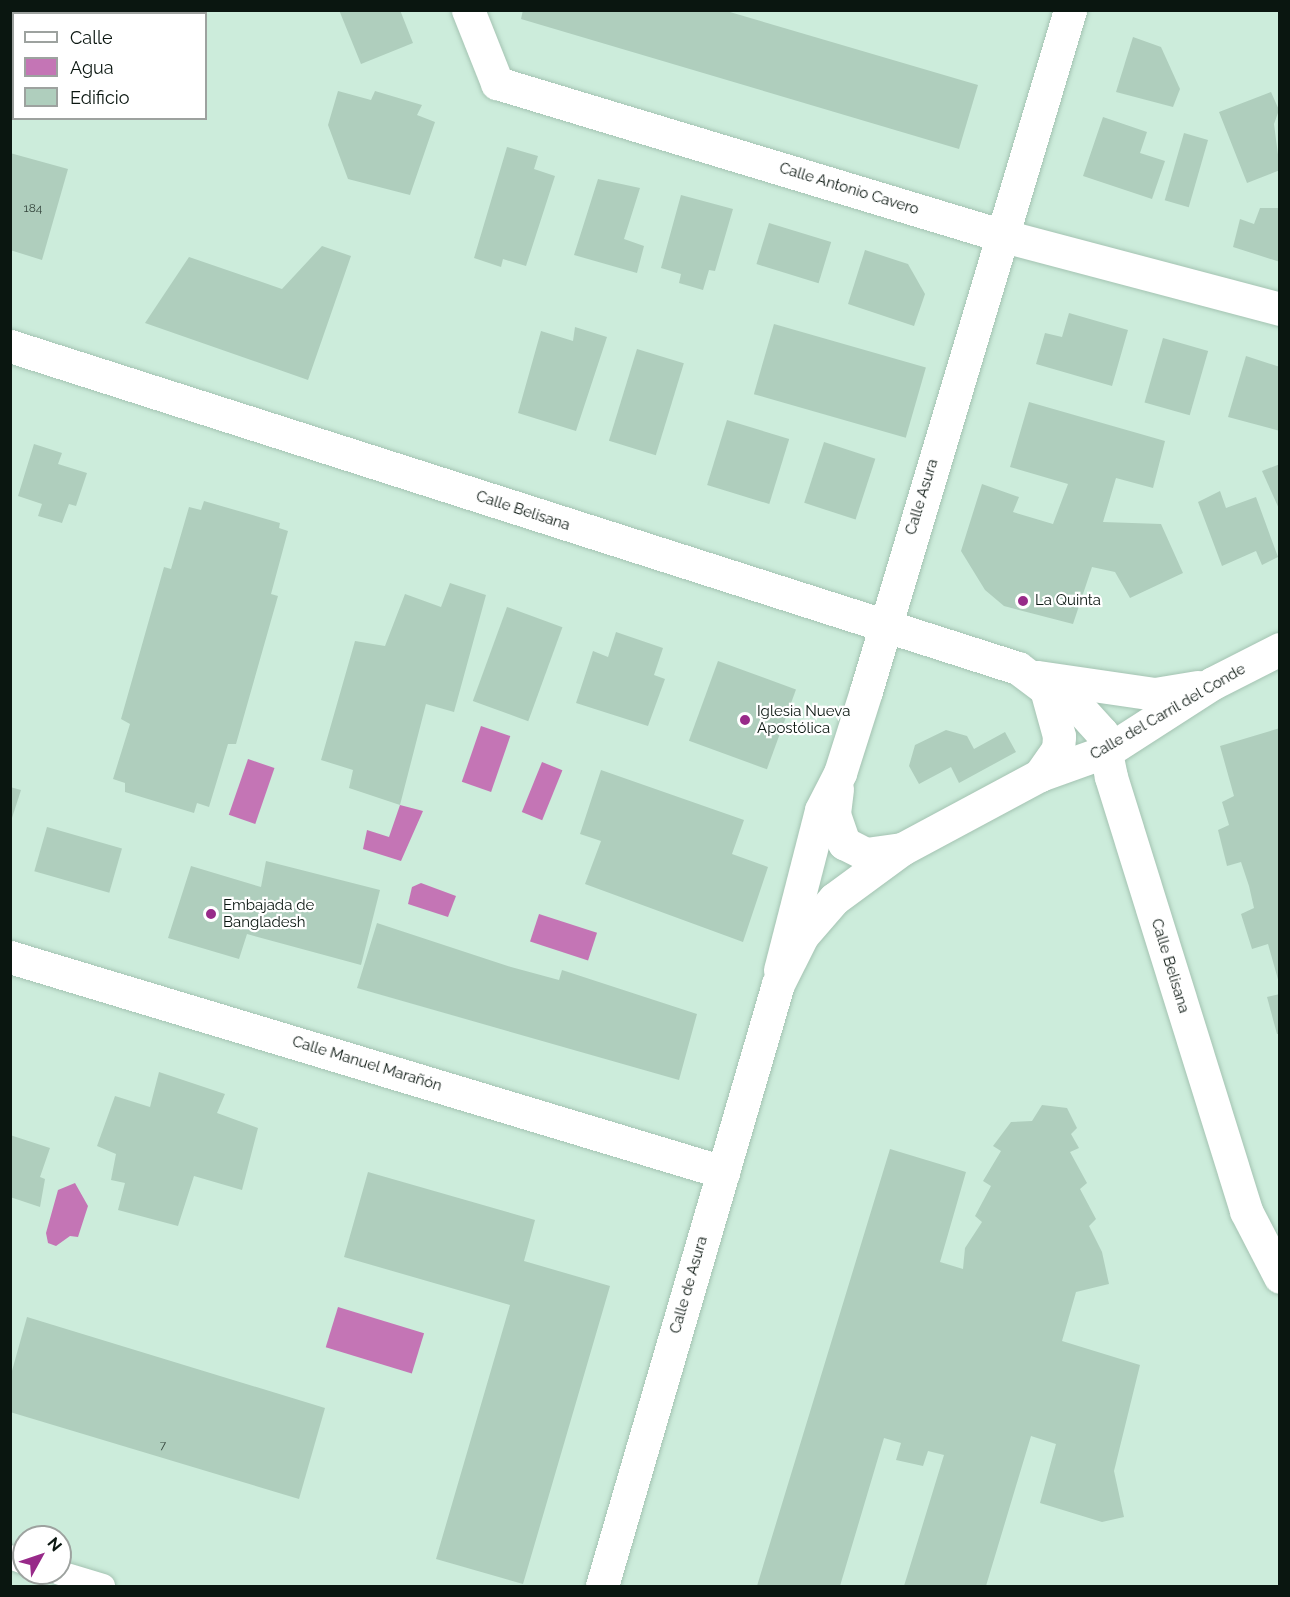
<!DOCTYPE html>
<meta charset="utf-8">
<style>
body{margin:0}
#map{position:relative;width:1290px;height:1597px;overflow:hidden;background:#ccecdb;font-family:Raleway,sans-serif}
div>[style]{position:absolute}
.water>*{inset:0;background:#c475b5;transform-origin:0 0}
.building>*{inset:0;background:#afcebd;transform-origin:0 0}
.roads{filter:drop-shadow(0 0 2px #a4c3b2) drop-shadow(0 0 2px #a4c3b2)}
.service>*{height:24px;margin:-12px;padding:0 12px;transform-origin:12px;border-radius:12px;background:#fff}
.minor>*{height:33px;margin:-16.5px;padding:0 16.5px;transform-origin:16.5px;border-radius:16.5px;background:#fff}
.tertiary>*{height:33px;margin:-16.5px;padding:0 16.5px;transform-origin:16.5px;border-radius:16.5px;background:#fff}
.dots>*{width:16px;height:16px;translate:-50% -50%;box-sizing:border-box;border:3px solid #fff;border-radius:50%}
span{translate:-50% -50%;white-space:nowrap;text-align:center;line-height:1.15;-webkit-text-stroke:4.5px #fff;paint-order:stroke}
.number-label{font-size:12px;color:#33443b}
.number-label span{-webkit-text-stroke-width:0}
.street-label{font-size:15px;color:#0a1610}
.poi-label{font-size:15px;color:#0a1610}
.left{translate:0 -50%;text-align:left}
.frame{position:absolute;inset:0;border:12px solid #0a1610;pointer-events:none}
.legend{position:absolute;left:12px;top:12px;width:195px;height:108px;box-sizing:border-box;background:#fff;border:2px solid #9da29f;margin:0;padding:8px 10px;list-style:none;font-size:18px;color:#0a1610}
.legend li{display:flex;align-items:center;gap:12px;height:30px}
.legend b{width:30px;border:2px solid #9da29f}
.north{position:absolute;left:12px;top:1525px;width:60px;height:60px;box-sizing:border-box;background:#fff;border:2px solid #9da29f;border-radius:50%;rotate:50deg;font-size:16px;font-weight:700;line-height:24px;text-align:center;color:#0a1610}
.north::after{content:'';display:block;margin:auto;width:21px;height:27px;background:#982a89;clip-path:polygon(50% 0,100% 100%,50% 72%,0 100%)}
</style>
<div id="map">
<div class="water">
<i style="clip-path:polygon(61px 10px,107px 10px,107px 11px,60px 13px)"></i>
<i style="left:481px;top:726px;width:31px;height:59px;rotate:19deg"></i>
<i style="left:248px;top:759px;width:28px;height:59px;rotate:19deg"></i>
<i style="left:542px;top:762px;width:22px;height:54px;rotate:22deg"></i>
<i style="clip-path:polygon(400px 805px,423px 811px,401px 861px,363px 849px,367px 830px,389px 837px)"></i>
<i style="clip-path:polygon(421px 883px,456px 896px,448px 917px,408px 904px,412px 887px)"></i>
<i style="left:539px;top:914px;width:61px;height:29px;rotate:18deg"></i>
<i style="clip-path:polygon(75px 1183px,88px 1206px,78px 1237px,70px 1236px,56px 1246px,48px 1243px,46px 1233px,58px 1190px)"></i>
<i style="left:338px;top:1307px;width:90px;height:42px;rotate:17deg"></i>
</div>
<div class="building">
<i style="clip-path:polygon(339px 10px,400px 10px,413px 43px,361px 64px)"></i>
<i style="clip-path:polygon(523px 10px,723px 10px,978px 85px,959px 149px,521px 19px)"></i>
<i style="clip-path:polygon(1133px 37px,1161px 47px,1180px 89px,1173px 107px,1116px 92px)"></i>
<i style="clip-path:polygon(338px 91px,371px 100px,375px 91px,422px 105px,417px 115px,435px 122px,410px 195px,348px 179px,328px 125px)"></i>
<i style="clip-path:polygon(1271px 92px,1279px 110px,1274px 124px,1280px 170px,1247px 183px,1219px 112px)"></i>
<i style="clip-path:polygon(1103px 117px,1147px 132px,1140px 153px,1165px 161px,1152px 199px,1083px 176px)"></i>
<i style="left:1184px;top:133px;width:25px;height:70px;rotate:16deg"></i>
<i style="clip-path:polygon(507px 147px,538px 156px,534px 169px,555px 176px,526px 266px,503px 259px,501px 267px,474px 258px)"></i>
<i style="clip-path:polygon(10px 153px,68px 169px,42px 260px,10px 250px)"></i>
<i style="clip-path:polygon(598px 179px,640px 188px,624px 239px,644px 246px,637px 273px,574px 255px)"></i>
<i style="clip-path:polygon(681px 195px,733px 209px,715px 271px,709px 270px,703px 290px,679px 283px,681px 274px,661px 268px)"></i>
<i style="clip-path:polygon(1260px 208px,1280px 208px,1280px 262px,1233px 247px,1240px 219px,1254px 224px)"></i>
<i style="left:769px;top:223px;width:65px;height:43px;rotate:17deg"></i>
<i style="clip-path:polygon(322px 246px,351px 256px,308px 380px,145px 323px,189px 257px,282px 289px)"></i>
<i style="clip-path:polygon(865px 250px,908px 264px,925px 294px,914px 326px,848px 304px)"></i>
<i style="clip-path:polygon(1069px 313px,1128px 330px,1112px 386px,1036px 364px,1045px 333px,1062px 337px)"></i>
<i style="left:774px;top:324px;width:158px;height:73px;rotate:16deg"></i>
<i style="clip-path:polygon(575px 327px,607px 337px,576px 431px,518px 413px,541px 331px,573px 341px)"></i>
<i style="left:1163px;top:338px;width:47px;height:67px;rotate:16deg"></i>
<i style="left:637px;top:349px;width:49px;height:96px;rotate:17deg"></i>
<i style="clip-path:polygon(1246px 356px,1280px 367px,1280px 431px,1228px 417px)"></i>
<i style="clip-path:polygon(1029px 402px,1165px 441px,1153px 488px,1116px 478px,1103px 522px,1161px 524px,1183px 573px,1130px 598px,1115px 572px,1092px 567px,1073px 624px,1004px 606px,985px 590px,961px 551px,982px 484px,1019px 497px,1013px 512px,1053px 524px,1068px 484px,1010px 467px)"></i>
<i style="left:727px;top:420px;width:65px;height:68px;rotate:17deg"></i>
<i style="left:824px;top:442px;width:54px;height:64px;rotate:18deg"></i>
<i style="clip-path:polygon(34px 444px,62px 453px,58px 464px,87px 473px,76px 506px,69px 504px,62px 523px,38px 516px,42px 504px,18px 496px)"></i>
<i style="clip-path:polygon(1280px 464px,1280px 511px,1262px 471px)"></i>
<i style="clip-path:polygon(1220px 491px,1226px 508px,1256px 497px,1278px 557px,1262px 565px,1256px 551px,1222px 566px,1198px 502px)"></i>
<i style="clip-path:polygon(204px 501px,280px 523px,279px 528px,288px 531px,271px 594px,278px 596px,236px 744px,228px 744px,209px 807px,197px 803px,194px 813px,125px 792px,125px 783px,113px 779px,130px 724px,121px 719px,164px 567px,171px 569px,189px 507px,201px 510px)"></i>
<i style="clip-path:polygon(450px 583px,486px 595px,454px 712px,426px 704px,400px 805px,349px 788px,353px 770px,321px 760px,355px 641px,385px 646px,405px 594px,441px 607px)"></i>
<i style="left:507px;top:607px;width:59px;height:100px;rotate:20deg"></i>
<i style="clip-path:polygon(616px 632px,663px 648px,654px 675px,665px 679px,648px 726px,576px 703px,593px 651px,608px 657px)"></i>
<i style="left:718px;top:661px;width:83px;height:85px;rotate:20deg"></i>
<i style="clip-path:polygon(1280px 728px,1280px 983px,1279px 983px,1268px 944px,1252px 949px,1241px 914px,1254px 908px,1249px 886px,1241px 862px,1227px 866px,1218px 830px,1229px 825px,1222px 802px,1234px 796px,1220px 746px)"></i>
<i style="clip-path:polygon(946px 730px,967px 736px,974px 749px,1005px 732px,1016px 752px,959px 783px,951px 767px,919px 784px,909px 766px,915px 745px)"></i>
<i style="clip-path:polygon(601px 770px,744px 820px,732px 854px,768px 867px,743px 942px,585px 884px,601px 841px,580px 834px)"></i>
<i style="clip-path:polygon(10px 787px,21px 790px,11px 821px,10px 821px)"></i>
<i style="left:47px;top:827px;width:78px;height:46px;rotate:16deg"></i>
<i style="clip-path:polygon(266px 861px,380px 890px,361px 965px,247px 934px,239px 959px,168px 938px,191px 866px,261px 887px)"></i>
<i style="clip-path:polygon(377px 923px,511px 967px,559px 980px,562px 970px,697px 1014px,679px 1080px,357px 988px)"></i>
<i style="clip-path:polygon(1280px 994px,1280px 1034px,1277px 1034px,1267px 997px)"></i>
<i style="clip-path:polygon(159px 1072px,225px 1094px,217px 1113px,258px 1128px,242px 1190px,194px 1176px,178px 1226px,118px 1210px,125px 1183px,111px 1180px,116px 1154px,97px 1146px,115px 1096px,150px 1107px)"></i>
<i style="clip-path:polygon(1042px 1105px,1067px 1108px,1077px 1128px,1071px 1134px,1079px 1148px,1070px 1152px,1087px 1183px,1080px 1189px,1096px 1219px,1089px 1226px,1102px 1252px,1109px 1284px,1076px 1292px,1062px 1341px,1140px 1365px,1114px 1471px,1124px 1517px,1102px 1522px,1040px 1503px,1056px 1444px,1031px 1436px,986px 1586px,904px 1586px,944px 1455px,928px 1451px,923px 1466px,896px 1460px,901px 1443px,884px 1438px,840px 1586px,757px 1586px,890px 1149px,966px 1172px,940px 1262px,963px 1269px,965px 1248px,982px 1222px,975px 1216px,991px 1186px,983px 1181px,1001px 1151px,993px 1146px,1011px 1122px,1032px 1121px)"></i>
<i style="clip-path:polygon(10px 1135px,50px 1148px,40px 1177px,45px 1179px,40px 1207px,10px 1197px)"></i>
<i style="clip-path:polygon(368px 1172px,535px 1220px,524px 1261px,610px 1286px,523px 1584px,436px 1559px,510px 1305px,344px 1257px)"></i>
<i style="clip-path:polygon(27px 1317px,325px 1408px,299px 1499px,10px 1412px,10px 1378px)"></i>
</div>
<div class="roads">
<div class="service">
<i style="left:10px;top:1557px;width:15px;rotate:20deg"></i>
<i style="left:60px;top:1573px;width:45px;rotate:16.8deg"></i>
</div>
<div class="minor">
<i style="left:468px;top:10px;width:79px;rotate:68.3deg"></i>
<i style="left:497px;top:83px;width:525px;rotate:16.81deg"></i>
<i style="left:1000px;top:235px;width:290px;rotate:14.8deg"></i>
<i style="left:1036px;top:677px;width:44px;rotate:33deg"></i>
<i style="left:1073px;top:701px;width:43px;rotate:47.8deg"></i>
<i style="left:1102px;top:733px;width:45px;rotate:78.4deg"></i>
<i style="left:1111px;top:777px;width:455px;rotate:72.7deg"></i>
<i style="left:1246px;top:1211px;width:74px;rotate:62.7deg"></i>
<i style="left:1038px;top:677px;width:118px;rotate:8.3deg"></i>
<i style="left:1155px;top:694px;width:43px;rotate:-9.5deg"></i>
<i style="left:1040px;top:775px;width:71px;rotate:-19.7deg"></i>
<i style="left:1107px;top:751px;width:126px;rotate:-32.7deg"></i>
<i style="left:1213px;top:683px;width:75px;rotate:-26.9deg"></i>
<i style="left:837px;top:789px;width:25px;rotate:97deg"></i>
<i style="left:834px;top:814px;width:31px;rotate:71deg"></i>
<i style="left:844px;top:843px;width:25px;rotate:27deg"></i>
<i style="left:866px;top:854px;width:36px;rotate:-8deg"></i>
<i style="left:10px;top:957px;width:745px;rotate:16.78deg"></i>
<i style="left:780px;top:970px;width:165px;rotate:-75.6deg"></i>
<i style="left:821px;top:810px;width:42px;rotate:-62.8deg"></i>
<i style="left:840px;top:773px;width:86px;rotate:-72.4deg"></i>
<i style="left:866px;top:691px;width:711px;rotate:-73.32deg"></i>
</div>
<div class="tertiary">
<i style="left:10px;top:346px;width:1058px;rotate:17.72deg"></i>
<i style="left:1018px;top:668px;width:35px;rotate:37deg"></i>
<i style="left:1046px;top:689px;width:49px;rotate:74.5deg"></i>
<i style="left:1059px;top:736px;width:13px;rotate:94deg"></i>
<i style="left:1058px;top:749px;width:32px;rotate:125deg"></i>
<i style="left:1040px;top:775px;width:157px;rotate:151.8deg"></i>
<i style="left:902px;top:849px;width:84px;rotate:143.7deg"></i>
<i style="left:834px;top:899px;width:49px;rotate:130.9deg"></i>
<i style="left:802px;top:936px;width:54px;rotate:116.6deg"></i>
<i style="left:778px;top:984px;width:627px;rotate:106.3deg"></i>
</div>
</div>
<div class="dots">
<i style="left:1023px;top:601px;background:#982a89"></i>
<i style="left:745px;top:720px;background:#982a89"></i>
<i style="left:211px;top:914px;background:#982a89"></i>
</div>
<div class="number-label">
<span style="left:33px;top:209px">184</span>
<span style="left:163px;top:1446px">7</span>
</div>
<div class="street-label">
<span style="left:849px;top:189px;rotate:17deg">Calle Antonio Cavero</span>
<span style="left:922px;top:497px;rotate:-73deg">Calle Asura</span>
<span style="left:523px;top:511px;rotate:18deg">Calle Belisana</span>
<span style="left:1168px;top:712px;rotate:-30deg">Calle del Carril del Conde</span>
<span style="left:1170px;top:966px;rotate:73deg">Calle Belisana</span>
<span style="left:367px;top:1064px;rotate:17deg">Calle Manuel Marañón</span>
<span style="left:689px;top:1285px;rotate:-74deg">Calle de Asura</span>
</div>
<div class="poi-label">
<span class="left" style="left:1035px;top:601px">La Quinta</span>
<span class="left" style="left:757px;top:720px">Iglesia Nueva<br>Apostólica</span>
<span class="left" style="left:223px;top:914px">Embajada de<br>Bangladesh</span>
</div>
<div class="frame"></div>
<ul class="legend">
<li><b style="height:8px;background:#fff"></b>Calle</li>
<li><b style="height:16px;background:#c475b5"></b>Agua</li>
<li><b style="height:16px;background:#afcebd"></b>Edificio</li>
</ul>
<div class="north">N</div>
</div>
